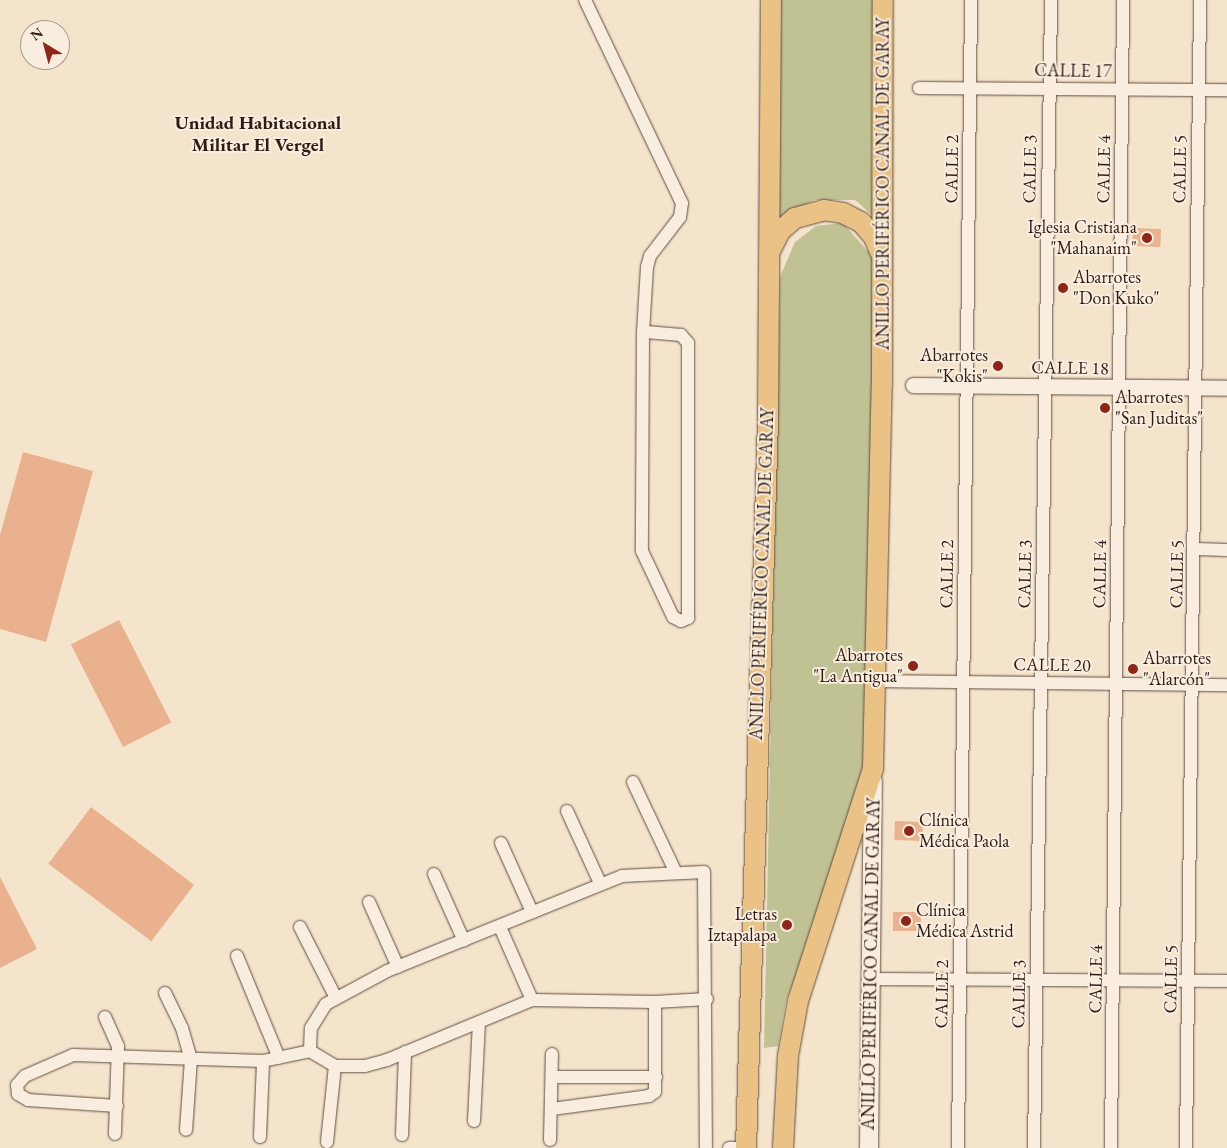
<!DOCTYPE html>
<meta charset="utf-8">
<style>
body{margin:0}
#map{position:relative;width:1227px;height:1148px;overflow:hidden;background:#f5e4cc;font-family:"EB Garamond",serif}
div>[style]{position:absolute}
.green>*{inset:0;background:#c1c294}
.building>*{inset:0;background:#e9b18e;transform-origin:0 0}
.roads{filter:drop-shadow(0 0 1px #604d42) drop-shadow(0 0 1px #604d42)}
.minor>*{height:12px;margin:-6px;padding:0 6px;transform-origin:6px;border-radius:6px;background:#f8edde}
.tertiary>*{height:15px;margin:-7.5px;padding:0 7.5px;transform-origin:7.5px;border-radius:7.5px;background:#f8edde}
.secondary>*{height:18px;margin:-9px;padding:0 9px;transform-origin:9px;border-radius:9px;background:#f8edde}
.trunk>*{height:20px;margin:-10px;padding:0 10px;transform-origin:10px;border-radius:10px;background:#eac286}
.dots>*{width:14px;height:14px;translate:-50% -50%;box-sizing:border-box;border:2px solid #f8edde;border-radius:50%}
span{translate:-50% -50%;white-space:nowrap;text-align:center;line-height:1.15;-webkit-text-stroke:4px #f8edde;paint-order:stroke}
.street-label{font-size:18px;color:#2e1b14}
.poi-label{font-size:18px;color:#2e1b14}
.right{translate:-100% -50%;text-align:right}
.left{translate:0 -50%;text-align:left}
.neighbourhood-label{font-size:19px;color:#2e1b14;font-weight:700}
.north{position:absolute;left:20px;top:20px;width:50px;height:50px;box-sizing:border-box;background:#f8edde;border:1px solid #a7998d;border-radius:50%;rotate:323deg;font-size:14px;font-weight:700;line-height:20px;text-align:center;color:#2e1b14}
.north::after{content:'';display:block;margin:auto;width:18px;height:22px;background:#8f2418;clip-path:polygon(50% 0,100% 100%,50% 72%,0 100%)}
</style>
<div id="map">
<div class="green">
<i style="clip-path:polygon(779px 0,880px 0,881px 223px,855px 200px,814px 200px,788px 215px,779px 231px)"></i>
<i style="clip-path:polygon(843px 223px,878px 263px,878px 775px,786px 1000px,778px 1046px,764px 1048px,780px 277px,795px 242px,816px 226px)"></i>
</div>
<div class="building">
<i style="left:1133px;top:228px;width:28px;height:18px;rotate:2deg"></i>
<i style="clip-path:polygon(23px 452px,93px 471px,46px 642px,0 629px,0 535px)"></i>
<i style="left:119px;top:620px;width:115px;height:54px;rotate:63deg"></i>
<i style="left:91px;top:807px;width:129px;height:71px;rotate:37deg"></i>
<i style="left:895px;top:821px;width:28px;height:19px;rotate:2deg"></i>
<i style="clip-path:polygon(0 877px,37px 949px,0 968px)"></i>
<i style="left:893px;top:912px;width:28px;height:19px"></i>
</div>
<div class="roads">
<div class="minor">
<i style="left:585px;top:0;width:225px;rotate:64.5deg"></i>
<i style="left:682px;top:203px;width:14px;rotate:98deg"></i>
<i style="left:680px;top:217px;width:49px;rotate:127.6deg"></i>
<i style="left:650px;top:256px;width:11px;rotate:105deg"></i>
<i style="left:647px;top:267px;width:65px;rotate:93.5deg"></i>
<i style="left:643px;top:332px;width:219px;rotate:90.3deg"></i>
<i style="left:642px;top:551px;width:73px;rotate:64.8deg"></i>
<i style="left:673px;top:617px;width:9px;rotate:27deg"></i>
<i style="left:681px;top:621px;width:8px;rotate:-23deg"></i>
<i style="left:688px;top:618px;width:275px;rotate:-90deg"></i>
<i style="left:688px;top:343px;width:11px;rotate:-131deg"></i>
<i style="left:681px;top:335px;width:38px;rotate:-175deg"></i>
<i style="left:919px;top:88px;width:308px;rotate:0.4deg"></i>
<i style="left:1196px;top:549px;width:31px;rotate:2deg"></i>
<i style="left:877px;top:681px;width:350px;rotate:0.7deg"></i>
<i style="left:633px;top:782px;width:98px;rotate:64.7deg"></i>
<i style="left:567px;top:811px;width:79px;rotate:65.4deg"></i>
<i style="left:501px;top:843px;width:76px;rotate:65.8deg"></i>
<i style="left:434px;top:874px;width:73px;rotate:65.9deg"></i>
<i style="left:369px;top:902px;width:71px;rotate:66deg"></i>
<i style="left:300px;top:927px;width:77px;rotate:63.1deg"></i>
<i style="left:500px;top:927px;width:80px;rotate:66.3deg"></i>
<i style="left:237px;top:956px;width:110px;rotate:67.6deg"></i>
<i style="left:872px;top:979px;width:355px;rotate:0.3deg"></i>
<i style="left:165px;top:993px;width:39px;rotate:64deg"></i>
<i style="left:182px;top:1028px;width:32px;rotate:74deg"></i>
<i style="left:191px;top:1059px;width:71px;rotate:94deg"></i>
<i style="left:105px;top:1017px;width:32px;rotate:66deg"></i>
<i style="left:118px;top:1046px;width:88px;rotate:92deg"></i>
<i style="left:310px;top:1051px;width:23px;rotate:-88deg"></i>
<i style="left:311px;top:1028px;width:28px;rotate:-58deg"></i>
<i style="left:326px;top:1004px;width:69px;rotate:-28.4deg"></i>
<i style="left:387px;top:971px;width:253px;rotate:-22deg"></i>
<i style="left:622px;top:876px;width:82px;rotate:-2.8deg"></i>
<i style="left:704px;top:872px;width:276px;rotate:89.6deg"></i>
<i style="left:310px;top:1051px;width:29px;rotate:31deg"></i>
<i style="left:335px;top:1066px;width:30px"></i>
<i style="left:365px;top:1066px;width:23px;rotate:-15deg"></i>
<i style="left:387px;top:1060px;width:157px;rotate:-22.5deg"></i>
<i style="left:532px;top:1000px;width:123px;rotate:0.9deg"></i>
<i style="left:655px;top:1002px;width:52px;rotate:-3.3deg"></i>
<i style="left:552px;top:1077px;width:104px"></i>
<i style="left:117px;top:1106px;width:89px;rotate:-176.1deg"></i>
<i style="left:28px;top:1100px;width:12px;rotate:-149deg"></i>
<i style="left:18px;top:1094px;width:9px;rotate:-96deg"></i>
<i style="left:17px;top:1085px;width:12px;rotate:-48deg"></i>
<i style="left:25px;top:1076px;width:52px;rotate:-23.6deg"></i>
<i style="left:73px;top:1055px;width:190px;rotate:1.8deg"></i>
<i style="left:263px;top:1061px;width:48px;rotate:-12deg"></i>
<i style="left:552px;top:1109px;width:98px;rotate:-7.6deg"></i>
<i style="left:649px;top:1096px;width:7px;rotate:-34deg"></i>
<i style="left:655px;top:1092px;width:90px;rotate:-90deg"></i>
<i style="left:474px;top:1121px;width:99px;rotate:-87.1deg"></i>
<i style="left:402px;top:1135px;width:83px;rotate:-87.9deg"></i>
<i style="left:260px;top:1137px;width:76px;rotate:-87.7deg"></i>
<i style="left:550px;top:1140px;width:86px;rotate:-88.7deg"></i>
<i style="left:327px;top:1142px;width:76px;rotate:-84deg"></i>
<i style="left:729px;top:1148px;width:17px"></i>
<i style="left:958px;top:1148px;width:1148px;rotate:-89.35deg"></i>
<i style="left:1034px;top:1148px;width:1148px;rotate:-89.15deg"></i>
<i style="left:1111px;top:1148px;width:1148px;rotate:-89.4deg"></i>
<i style="left:1186px;top:1148px;width:1148px;rotate:-89.3deg"></i>
</div>
<div class="tertiary">
<i style="left:913px;top:385px;width:314px;rotate:0.5deg"></i>
</div>
<div class="secondary">
<i style="left:869px;top:1148px;width:367px;rotate:-89.4deg"></i>
</div>
<div class="trunk">
<i style="left:771px;top:249px;width:20px;rotate:-63deg"></i>
<i style="left:780px;top:231px;width:20px;rotate:-41deg"></i>
<i style="left:795px;top:218px;width:30px;rotate:-15deg"></i>
<i style="left:824px;top:210px;width:19px;rotate:9deg"></i>
<i style="left:843px;top:213px;width:20px;rotate:27deg"></i>
<i style="left:861px;top:222px;width:20px;rotate:49deg"></i>
<i style="left:874px;top:237px;width:16px;rotate:68deg"></i>
<i style="left:746px;top:1148px;width:727px;rotate:-88.27deg"></i>
<i style="left:768px;top:421px;width:421px;rotate:-89.6deg"></i>
<i style="left:783px;top:1148px;width:92px;rotate:-86.9deg"></i>
<i style="left:788px;top:1056px;width:56px;rotate:-79.7deg"></i>
<i style="left:798px;top:1001px;width:244px;rotate:-72.1deg"></i>
<i style="left:873px;top:769px;width:384px;rotate:-88.7deg"></i>
<i style="left:882px;top:385px;width:385px;rotate:-89.9deg"></i>
</div>
</div>
<div class="dots">
<i style="left:1147px;top:238px;background:#8f2418"></i>
<i style="left:1063px;top:288px;background:#8f2418"></i>
<i style="left:998px;top:366px;background:#8f2418"></i>
<i style="left:1105px;top:408px;background:#8f2418"></i>
<i style="left:913px;top:666px;background:#8f2418"></i>
<i style="left:1133px;top:669px;background:#8f2418"></i>
<i style="left:909px;top:831px;background:#8f2418"></i>
<i style="left:906px;top:921px;background:#8f2418"></i>
<i style="left:787px;top:925px;background:#8f2418"></i>
</div>
<div class="street-label">
<span style="left:1073px;top:71px;rotate:1deg">CALLE 17</span>
<span style="left:952px;top:169px;rotate:-89deg">CALLE 2</span>
<span style="left:1030px;top:169px;rotate:-89deg">CALLE 3</span>
<span style="left:1104px;top:169px;rotate:-89deg">CALLE 4</span>
<span style="left:1180px;top:169px;rotate:-89deg">CALLE 5</span>
<span style="left:883px;top:184px;rotate:-90deg">ANILLO PERIFÉRICO CANAL DE GARAY</span>
<span style="left:1070px;top:368px;rotate:1deg">CALLE 18</span>
<span style="left:762px;top:574px;rotate:-88deg">ANILLO PERIFÉRICO CANAL DE GARAY</span>
<span style="left:947px;top:574px;rotate:-89deg">CALLE 2</span>
<span style="left:1025px;top:574px;rotate:-89deg">CALLE 3</span>
<span style="left:1100px;top:574px;rotate:-89deg">CALLE 4</span>
<span style="left:1177px;top:574px;rotate:-89deg">CALLE 5</span>
<span style="left:1052px;top:665px;rotate:1deg">CALLE 20</span>
<span style="left:871px;top:964px;rotate:-89deg">ANILLO PERIFÉRICO CANAL DE GARAY</span>
<span style="left:1096px;top:979px;rotate:-89deg">CALLE 4</span>
<span style="left:1171px;top:979px;rotate:-89deg">CALLE 5</span>
<span style="left:942px;top:994px;rotate:-89deg">CALLE 2</span>
<span style="left:1019px;top:994px;rotate:-89deg">CALLE 3</span>
</div>
<div class="poi-label">
<span class="right" style="left:1137px;top:238px">Iglesia Cristiana<br>"Mahanaim"</span>
<span class="left" style="left:1073px;top:288px">Abarrotes<br>"Don Kuko"</span>
<span class="right" style="left:988px;top:366px">Abarrotes<br>"Kokis"</span>
<span class="left" style="left:1115px;top:408px">Abarrotes<br>"San Juditas"</span>
<span class="right" style="left:903px;top:666px">Abarrotes<br>"La Antigua"</span>
<span class="left" style="left:1143px;top:669px">Abarrotes<br>"Alarcón"</span>
<span class="left" style="left:919px;top:831px">Clínica<br>Médica Paola</span>
<span class="left" style="left:916px;top:921px">Clínica<br>Médica Astrid</span>
<span class="right" style="left:777px;top:925px">Letras<br>Iztapalapa</span>
</div>
<div class="neighbourhood-label">
<span style="left:258px;top:134px">Unidad Habitacional<br>Militar El Vergel</span>
</div>
<div class="north">N</div>
</div>
